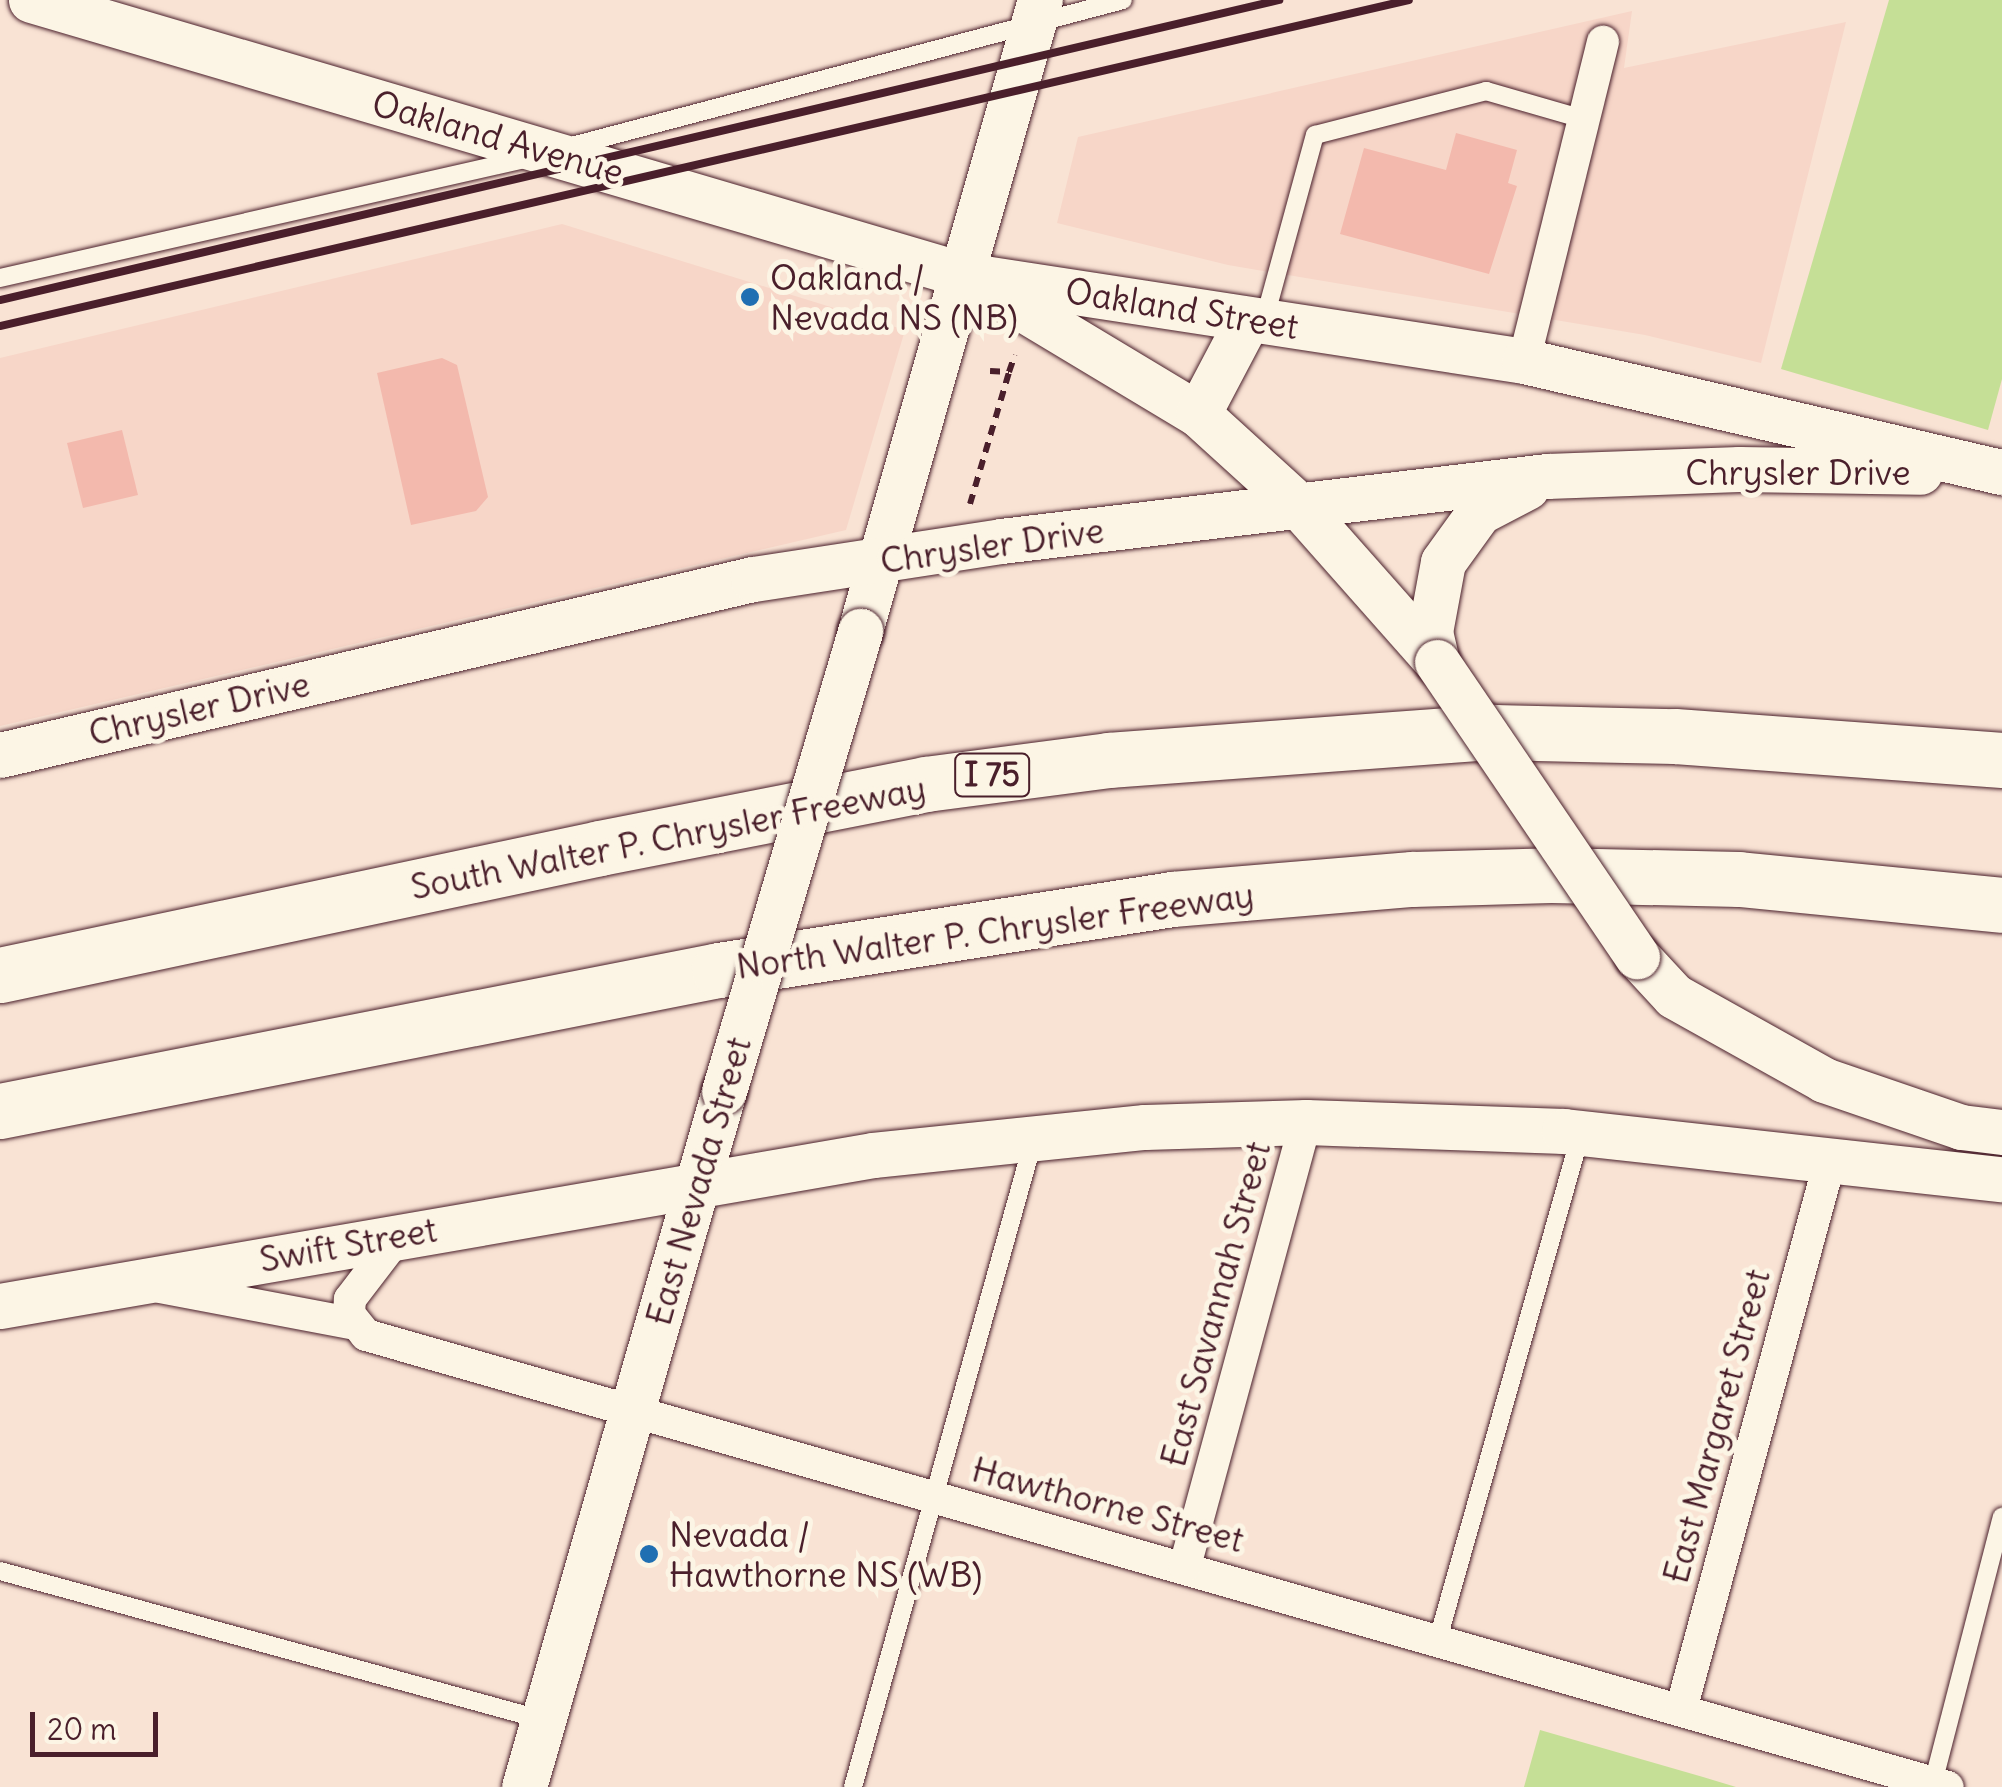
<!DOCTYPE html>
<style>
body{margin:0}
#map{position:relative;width:2002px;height:1787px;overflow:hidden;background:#f9e3d4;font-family:Delius,sans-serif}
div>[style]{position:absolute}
.built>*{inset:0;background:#f7d6c8}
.green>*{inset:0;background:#c5df96}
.building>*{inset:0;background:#f3b9ad}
.path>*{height:6px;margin-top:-3px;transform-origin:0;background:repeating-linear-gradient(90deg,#4a1f2b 0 10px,transparent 0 18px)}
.roads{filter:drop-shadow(0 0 2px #4a1f2b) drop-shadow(0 0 2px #4a1f2b)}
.lane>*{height:18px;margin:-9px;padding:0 9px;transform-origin:9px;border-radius:9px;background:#fcf5e5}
.street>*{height:32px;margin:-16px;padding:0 16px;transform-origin:16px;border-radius:16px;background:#fcf5e5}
.secondary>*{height:45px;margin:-22.5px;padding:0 22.5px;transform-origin:22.5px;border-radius:22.5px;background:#fcf5e5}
.highway>*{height:55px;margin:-27.5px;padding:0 27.5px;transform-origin:27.5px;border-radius:27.5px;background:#fcf5e5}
.rail>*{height:8px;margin:-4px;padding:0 4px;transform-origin:4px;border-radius:4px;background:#4a1f2b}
.bridges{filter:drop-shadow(0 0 2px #4a1f2b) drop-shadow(0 0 2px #4a1f2b)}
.secondary-bridge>*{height:45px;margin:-22.5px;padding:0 22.5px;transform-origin:22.5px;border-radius:22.5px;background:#fcf5e5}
.dots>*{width:28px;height:28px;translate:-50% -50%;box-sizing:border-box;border:5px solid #fcf5e5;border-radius:50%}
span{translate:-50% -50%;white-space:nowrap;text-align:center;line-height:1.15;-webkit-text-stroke:10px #fcf5e5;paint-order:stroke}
.shield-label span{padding:2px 8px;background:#fcf5e5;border:2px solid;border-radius:8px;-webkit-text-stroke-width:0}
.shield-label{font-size:32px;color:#4a1f2b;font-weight:700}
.street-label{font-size:35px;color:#4a1f2b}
.poi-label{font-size:35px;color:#4a1f2b}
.left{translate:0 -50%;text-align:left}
.scale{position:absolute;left:30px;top:1712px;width:128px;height:45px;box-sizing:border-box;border:5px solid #4a1f2b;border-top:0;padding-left:12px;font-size:30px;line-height:35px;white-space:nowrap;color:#4a1f2b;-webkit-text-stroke:8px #fcf5e5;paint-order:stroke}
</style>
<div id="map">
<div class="built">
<div style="clip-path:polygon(1632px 11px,1624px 68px,1846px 22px,1761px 363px,1645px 335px,1228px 265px,1057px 223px,1078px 137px)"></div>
<div style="clip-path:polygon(562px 224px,905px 330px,846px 530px,0 726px,0 358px)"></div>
</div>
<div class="green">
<div style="clip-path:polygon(1889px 0,2002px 0,2002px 379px,1988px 430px,1781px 369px)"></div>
<div style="clip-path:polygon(1540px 1730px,1703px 1777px,1736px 1787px,1524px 1787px)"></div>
</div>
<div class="building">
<div style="clip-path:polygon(1456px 133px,1517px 150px,1508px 183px,1517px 186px,1489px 274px,1340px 234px,1364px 148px,1446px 170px)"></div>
<div style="clip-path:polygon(442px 358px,457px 365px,488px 497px,476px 511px,411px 525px,377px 373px)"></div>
<div style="clip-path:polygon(122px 430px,138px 495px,83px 508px,67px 443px)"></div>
</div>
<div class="path">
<div style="left:990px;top:371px;width:19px;rotate:3deg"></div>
<div style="left:1009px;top:372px;width:18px;rotate:-71deg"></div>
<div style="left:970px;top:504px;width:138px;rotate:-73.5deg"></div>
</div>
<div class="roads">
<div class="lane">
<div style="left:568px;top:147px;width:574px;rotate:-14.83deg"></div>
<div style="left:0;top:278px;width:537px;rotate:-12.79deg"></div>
<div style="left:1264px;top:321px;width:193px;rotate:-74.7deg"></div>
<div style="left:1315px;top:135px;width:177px;rotate:-14.4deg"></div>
<div style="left:1486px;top:91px;width:101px;rotate:16.1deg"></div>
<div style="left:0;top:1571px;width:563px;rotate:15.34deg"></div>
<div style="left:1438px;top:1639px;width:526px;rotate:-74.22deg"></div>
<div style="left:1933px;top:1783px;width:275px;rotate:-75.5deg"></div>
<div style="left:853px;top:1787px;width:670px;rotate:-74.41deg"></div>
</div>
<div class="street">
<div style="left:1524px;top:361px;width:329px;rotate:-76.1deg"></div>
<div style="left:399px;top:1235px;width:81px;rotate:127.4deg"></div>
<div style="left:350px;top:1299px;width:15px;rotate:94deg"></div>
<div style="left:349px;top:1314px;width:27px;rotate:51deg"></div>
<div style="left:366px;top:1335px;width:1645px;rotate:15.95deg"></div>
<div style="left:160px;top:1287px;width:199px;rotate:10.7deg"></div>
<div style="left:1185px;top:1566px;width:460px;rotate:-74.8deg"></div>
<div style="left:1681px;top:1710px;width:566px;rotate:-74.83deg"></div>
</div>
<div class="secondary">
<div style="left:31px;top:0;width:973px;rotate:16.42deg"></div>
<div style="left:964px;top:275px;width:567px;rotate:8.73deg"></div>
<div style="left:1524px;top:361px;width:491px;rotate:13.1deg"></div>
<div style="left:988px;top:288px;width:245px;rotate:31deg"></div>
<div style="left:1198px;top:414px;width:137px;rotate:42.3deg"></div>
<div style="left:1299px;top:506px;width:208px;rotate:48.5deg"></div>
<div style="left:1198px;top:414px;width:107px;rotate:-62.2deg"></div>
<div style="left:860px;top:631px;width:656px;rotate:-74.08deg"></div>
<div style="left:1437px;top:662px;width:31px;rotate:-103deg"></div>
<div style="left:1430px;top:632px;width:71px;rotate:-79.5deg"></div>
<div style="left:1443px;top:562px;width:62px;rotate:-54.2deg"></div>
<div style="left:1479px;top:512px;width:54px;rotate:-27.5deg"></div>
<div style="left:0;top:755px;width:773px;rotate:-13.16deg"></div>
<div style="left:753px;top:579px;width:251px;rotate:-8.7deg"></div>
<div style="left:1001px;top:541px;width:550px;rotate:-6.79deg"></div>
<div style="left:1547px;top:476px;width:192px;rotate:-2.1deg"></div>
<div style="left:1739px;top:469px;width:181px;rotate:0.9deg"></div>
<div style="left:1637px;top:956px;width:54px;rotate:47.2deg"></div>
<div style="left:1674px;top:996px;width:172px;rotate:29.2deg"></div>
<div style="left:1824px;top:1080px;width:145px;rotate:18.9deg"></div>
<div style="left:1961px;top:1127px;width:41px;rotate:7deg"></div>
<div style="left:0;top:1306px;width:886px;rotate:-9.81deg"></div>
<div style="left:873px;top:1155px;width:273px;rotate:-5.9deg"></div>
<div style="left:1145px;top:1127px;width:161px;rotate:-1.8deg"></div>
<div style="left:1306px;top:1122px;width:258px;rotate:2deg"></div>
<div style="left:1564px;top:1131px;width:441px;rotate:6.3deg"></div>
<div style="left:524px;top:1787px;width:724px;rotate:-73.97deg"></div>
</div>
<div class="highway">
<div style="left:0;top:975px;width:613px;rotate:-11.95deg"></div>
<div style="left:600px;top:848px;width:332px;rotate:-11.1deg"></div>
<div style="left:926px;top:784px;width:184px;rotate:-7.5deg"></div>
<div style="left:1108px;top:760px;width:386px;rotate:-4.2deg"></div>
<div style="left:1493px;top:732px;width:182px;rotate:1.3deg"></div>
<div style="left:1675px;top:736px;width:328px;rotate:4.2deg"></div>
<div style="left:0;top:1111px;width:733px;rotate:-11.1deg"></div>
<div style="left:719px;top:970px;width:459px;rotate:-8.9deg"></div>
<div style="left:1172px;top:899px;width:241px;rotate:-4.8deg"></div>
<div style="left:1412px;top:879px;width:139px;rotate:-1.6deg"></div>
<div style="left:1551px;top:875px;width:188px;rotate:1.2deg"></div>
<div style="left:1739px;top:879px;width:264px;rotate:5.6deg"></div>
</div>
</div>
<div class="rail">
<div style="left:0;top:300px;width:1314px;rotate:-13.2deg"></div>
<div style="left:0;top:326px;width:1446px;rotate:-13.03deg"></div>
</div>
<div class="bridges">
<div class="secondary-bridge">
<div style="left:1437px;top:662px;width:356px;rotate:55.8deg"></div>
<div style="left:724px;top:1091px;width:480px;rotate:-73.5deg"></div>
</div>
</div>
<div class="dots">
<div style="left:750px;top:297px;background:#1f6fb2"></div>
<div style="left:649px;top:1554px;background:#1f6fb2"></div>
</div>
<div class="shield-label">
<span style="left:992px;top:775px">I 75</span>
</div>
<div class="street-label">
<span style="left:498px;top:137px;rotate:16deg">Oakland Avenue</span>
<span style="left:1182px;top:308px;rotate:9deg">Oakland Street</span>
<span style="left:1798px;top:472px">Chrysler Drive</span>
<span style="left:992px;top:545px;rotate:-8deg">Chrysler Drive</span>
<span style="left:199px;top:708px;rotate:-13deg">Chrysler Drive</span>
<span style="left:668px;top:837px;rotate:-11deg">South Walter P. Chrysler Freeway</span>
<span style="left:995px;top:930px;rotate:-8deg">North Walter P. Chrysler Freeway</span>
<span style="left:698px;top:1181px;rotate:-74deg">East Nevada Street</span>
<span style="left:348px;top:1244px;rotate:-10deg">Swift Street</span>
<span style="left:1215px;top:1304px;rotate:-75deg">East Savannah Street</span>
<span style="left:1716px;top:1426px;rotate:-75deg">East Margaret Street</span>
<span style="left:1108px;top:1504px;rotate:15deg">Hawthorne Street</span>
</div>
<div class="poi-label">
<span class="left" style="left:770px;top:297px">Oakland /<br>Nevada NS (NB)</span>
<span class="left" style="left:669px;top:1554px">Nevada /<br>Hawthorne NS (WB)</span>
</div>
<div class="scale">20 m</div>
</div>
